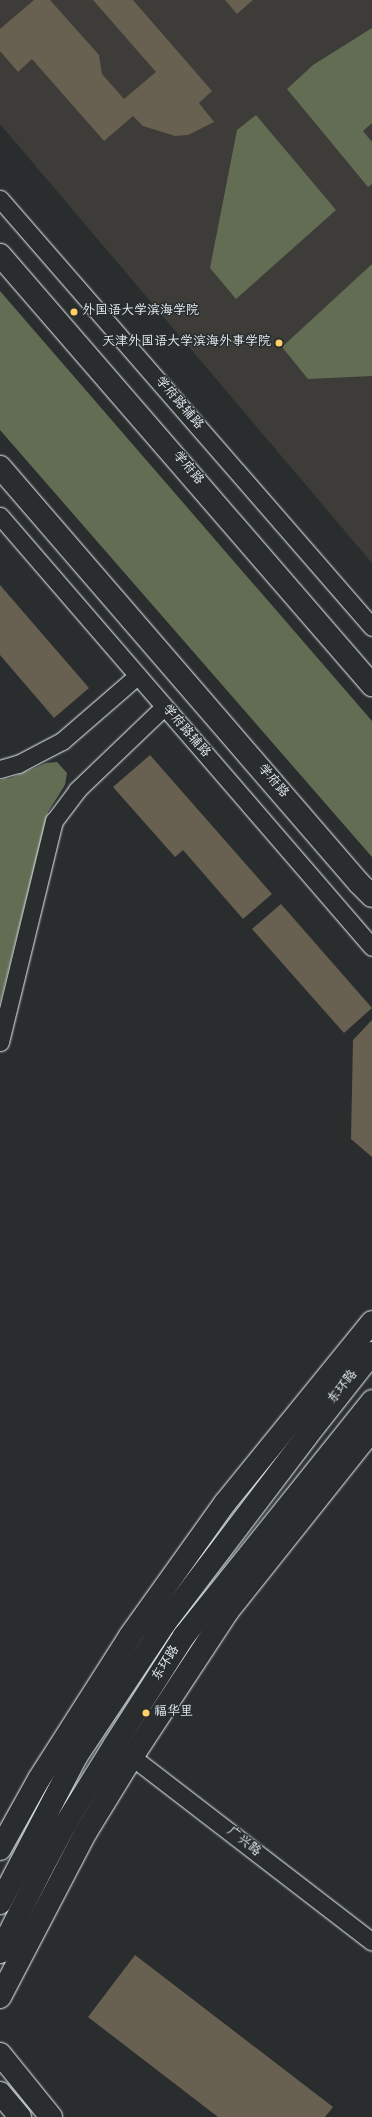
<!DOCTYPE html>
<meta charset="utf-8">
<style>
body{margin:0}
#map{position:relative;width:372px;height:2117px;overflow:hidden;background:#2a2d2e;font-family:"Gochi Hand","LXGW WenKai TC",sans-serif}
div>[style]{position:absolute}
.built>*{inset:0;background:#3d3c38}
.green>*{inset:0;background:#626d54}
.building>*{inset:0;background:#686050}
.roads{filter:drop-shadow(0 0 1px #e8f1f8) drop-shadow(0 0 1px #e8f1f8)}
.minor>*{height:17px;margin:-8.5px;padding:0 8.5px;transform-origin:8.5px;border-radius:8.5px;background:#2a2d2e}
.secondary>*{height:22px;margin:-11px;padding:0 11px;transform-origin:11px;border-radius:11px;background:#2a2d2e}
.primary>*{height:22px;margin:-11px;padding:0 11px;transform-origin:11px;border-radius:11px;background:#2a2d2e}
.trunk>*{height:22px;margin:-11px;padding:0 11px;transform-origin:11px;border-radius:11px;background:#2a2d2e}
.dots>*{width:11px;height:11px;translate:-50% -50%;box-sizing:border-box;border:2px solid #2a2d2e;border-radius:50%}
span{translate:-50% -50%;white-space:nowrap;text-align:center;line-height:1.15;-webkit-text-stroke:3px #2a2d2e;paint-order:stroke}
.poi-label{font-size:13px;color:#e8f1f8}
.left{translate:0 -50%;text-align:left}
.right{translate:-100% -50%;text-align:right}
.street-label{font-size:13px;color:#e8f1f8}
</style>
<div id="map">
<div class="built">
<div style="clip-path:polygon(0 0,372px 0,372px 563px,0 124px)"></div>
</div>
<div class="green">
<div style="clip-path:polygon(372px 28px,372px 123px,363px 131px,372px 142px,372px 184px,368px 187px,287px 89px,313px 65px)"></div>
<div style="clip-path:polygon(256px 115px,336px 210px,236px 299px,210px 268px,237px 130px)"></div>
<div style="clip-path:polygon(372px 264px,372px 376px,308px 379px,282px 347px)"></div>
<div style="clip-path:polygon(0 291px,372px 721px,372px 857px,0 430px)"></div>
<div style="clip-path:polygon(57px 762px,67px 773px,65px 785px,48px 812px,0 1003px,0 780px,11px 778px,46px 763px)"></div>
</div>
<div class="building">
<div style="clip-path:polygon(34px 0,50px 0,99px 55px,102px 74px,124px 99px,156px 72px,93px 0,133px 0,212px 91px,199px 103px,214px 122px,188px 135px,175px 136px,143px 126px,133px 116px,104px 141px,32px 59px,18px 72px,0 51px,0 29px)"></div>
<div style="clip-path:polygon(225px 0,253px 0,237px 14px)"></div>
<div style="clip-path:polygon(0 585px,89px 688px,54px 718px,0 655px)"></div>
<div style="clip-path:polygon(150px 755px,272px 894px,243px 919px,183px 850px,175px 857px,113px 787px)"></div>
<div style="clip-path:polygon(281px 904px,372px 1008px,344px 1033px,252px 929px)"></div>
<div style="clip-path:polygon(372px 1020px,372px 1157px,351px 1139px,353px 1040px)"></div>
<div style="clip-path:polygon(135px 1955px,333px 2107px,325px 2117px,218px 2117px,88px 2017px)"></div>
</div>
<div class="roads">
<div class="minor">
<div style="left:0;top:199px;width:567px;rotate:49deg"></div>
<div style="left:0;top:516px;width:569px;rotate:49.2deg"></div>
<div style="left:0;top:769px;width:19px;rotate:-16deg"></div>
<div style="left:18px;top:764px;width:50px;rotate:-27.6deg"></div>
<div style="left:62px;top:741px;width:99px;rotate:-40.9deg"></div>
<div style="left:0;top:1042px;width:228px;rotate:-76.3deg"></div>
<div style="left:54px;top:821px;width:39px;rotate:-53deg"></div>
<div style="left:77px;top:790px;width:120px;rotate:-43.7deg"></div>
<div style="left:123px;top:1750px;width:314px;rotate:37.6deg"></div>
</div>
<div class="secondary">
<div style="left:0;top:2054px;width:81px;rotate:51deg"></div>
<div style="left:0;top:2093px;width:31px;rotate:50deg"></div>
</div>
<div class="primary">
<div style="left:0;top:1849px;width:80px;rotate:-60.9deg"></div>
<div style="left:39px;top:1779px;width:169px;rotate:-57.5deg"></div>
<div style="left:130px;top:1636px;width:163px;rotate:-54.5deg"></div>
<div style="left:225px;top:1503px;width:233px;rotate:-50.9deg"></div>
<div style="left:0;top:1997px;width:186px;rotate:-62.5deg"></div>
<div style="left:86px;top:1832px;width:88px;rotate:-58.5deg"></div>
<div style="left:132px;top:1757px;width:175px;rotate:-56.7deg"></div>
<div style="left:228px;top:1611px;width:231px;rotate:-51.5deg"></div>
</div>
<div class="trunk">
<div style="left:0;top:255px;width:569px;rotate:49.14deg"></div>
<div style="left:0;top:467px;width:549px;rotate:49.21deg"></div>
<div style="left:359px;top:883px;width:18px;rotate:45deg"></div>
<div style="left:0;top:1903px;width:165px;rotate:-62.5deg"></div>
<div style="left:76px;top:1757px;width:161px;rotate:-56.4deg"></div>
<div style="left:165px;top:1623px;width:233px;rotate:-52.8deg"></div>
<div style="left:306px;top:1437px;width:107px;rotate:-51.8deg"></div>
<div style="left:0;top:1952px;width:94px;rotate:-63.4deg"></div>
<div style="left:42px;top:1868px;width:51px;rotate:-61.9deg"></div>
<div style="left:66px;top:1823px;width:93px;rotate:-58.2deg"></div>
<div style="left:115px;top:1744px;width:128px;rotate:-57.4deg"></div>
<div style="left:184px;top:1636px;width:301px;rotate:-51.3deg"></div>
</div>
</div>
<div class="dots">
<div style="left:74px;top:312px;background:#ffd166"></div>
<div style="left:279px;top:343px;background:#ffd166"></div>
<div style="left:146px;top:1713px;background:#ffd166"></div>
</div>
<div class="poi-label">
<span class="left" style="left:82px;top:312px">外国语大学滨海学院</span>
<span class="right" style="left:271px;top:343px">天津外国语大学滨海外事学院</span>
<span class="left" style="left:154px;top:1713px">福华里</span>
</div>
<div class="street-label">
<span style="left:178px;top:404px;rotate:49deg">学府路辅路</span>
<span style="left:187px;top:469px;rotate:49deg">学府路</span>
<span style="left:185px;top:732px;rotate:49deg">学府路辅路</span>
<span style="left:272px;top:782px;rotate:49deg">学府路</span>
<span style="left:344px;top:1388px;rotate:-52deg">东环路</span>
<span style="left:167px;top:1664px;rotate:-57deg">东环路</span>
<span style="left:243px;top:1843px;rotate:38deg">广兴路</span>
</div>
</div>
